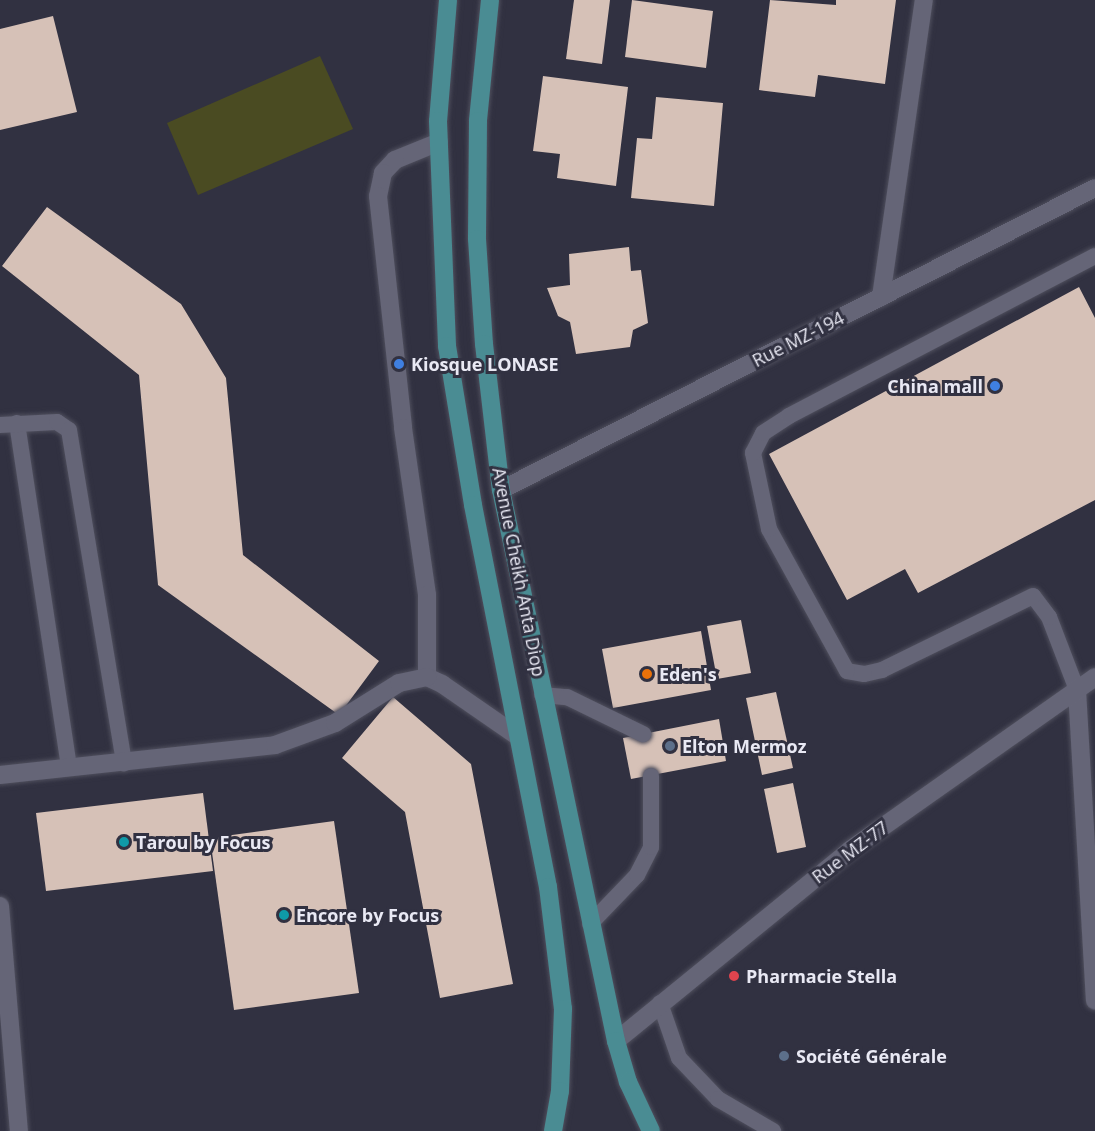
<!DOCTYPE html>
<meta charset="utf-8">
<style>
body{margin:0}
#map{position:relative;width:1095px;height:1131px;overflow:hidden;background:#313141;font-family:"Open Sans",sans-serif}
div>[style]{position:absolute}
.green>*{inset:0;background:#4a4b22}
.building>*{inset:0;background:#d6c1b7}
.roads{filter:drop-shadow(0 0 2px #4f4f5d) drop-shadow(0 0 2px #4f4f5d)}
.lane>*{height:16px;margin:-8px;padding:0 8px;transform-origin:8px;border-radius:8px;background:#656577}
.street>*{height:18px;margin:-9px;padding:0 9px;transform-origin:9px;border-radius:9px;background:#656577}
.primary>*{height:18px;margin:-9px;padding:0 9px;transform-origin:9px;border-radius:9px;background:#4a8c93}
.dots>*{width:16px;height:16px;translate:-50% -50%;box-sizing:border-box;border:3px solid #313141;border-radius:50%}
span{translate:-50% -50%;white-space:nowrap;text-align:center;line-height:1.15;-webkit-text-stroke:6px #313141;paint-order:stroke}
.street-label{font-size:18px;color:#e9e9f4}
.poi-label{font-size:18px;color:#e9e9f4;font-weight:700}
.left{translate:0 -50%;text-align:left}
.right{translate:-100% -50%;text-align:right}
</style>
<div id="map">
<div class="green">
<div style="clip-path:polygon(320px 56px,353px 129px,198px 195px,167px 123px)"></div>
</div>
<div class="building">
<div style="clip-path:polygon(574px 0,610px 0,602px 64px,566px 59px)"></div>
<div style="clip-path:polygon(632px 0,713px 11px,706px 68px,625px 57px)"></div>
<div style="clip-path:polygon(770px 0,836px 5px,836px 0,896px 0,885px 84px,818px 75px,815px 97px,759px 90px)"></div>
<div style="clip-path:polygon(53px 16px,77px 112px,0 130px,0 29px)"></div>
<div style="clip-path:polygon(543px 76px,628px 87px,616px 186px,557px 178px,560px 154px,533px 151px)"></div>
<div style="clip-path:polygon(656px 97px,723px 103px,714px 206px,631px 198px,637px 138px,652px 139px)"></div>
<div style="clip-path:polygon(47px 207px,181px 304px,226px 378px,243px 555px,379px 661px,339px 715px,158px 585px,139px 375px,2px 266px)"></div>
<div style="clip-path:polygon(629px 247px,631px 271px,641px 270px,648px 323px,633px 330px,630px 347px,576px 354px,570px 322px,558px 316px,547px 288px,570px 285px,569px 254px)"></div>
<div style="clip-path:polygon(1079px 287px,1095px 318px,1095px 500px,918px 593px,905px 569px,847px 600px,769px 454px)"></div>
<div style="clip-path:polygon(741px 620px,751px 673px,717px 679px,707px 626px)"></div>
<div style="clip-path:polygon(701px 631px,711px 690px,613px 708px,602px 649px)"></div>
<div style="clip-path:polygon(776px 692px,793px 768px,762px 775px,746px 698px)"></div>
<div style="clip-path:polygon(393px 697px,471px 764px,513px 984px,440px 998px,405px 812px,342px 758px)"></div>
<div style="clip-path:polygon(719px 719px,726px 761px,631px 779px,623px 738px)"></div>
<div style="clip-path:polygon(793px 783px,806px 847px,777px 853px,764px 789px)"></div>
<div style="clip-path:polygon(203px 793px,213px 871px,46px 891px,36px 813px)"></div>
<div style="clip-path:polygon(334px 821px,359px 993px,234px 1010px,210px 838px)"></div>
</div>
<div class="roads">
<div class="lane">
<div style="left:17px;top:423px;width:349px;rotate:81.4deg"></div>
<div style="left:0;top:425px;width:57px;rotate:-3deg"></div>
<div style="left:57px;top:422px;width:14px;rotate:34deg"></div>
<div style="left:69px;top:430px;width:338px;rotate:80.6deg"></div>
<div style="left:1077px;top:690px;width:78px;rotate:-111deg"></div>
<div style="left:1049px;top:617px;width:26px;rotate:-127deg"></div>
<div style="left:1033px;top:596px;width:168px;rotate:153.9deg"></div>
<div style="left:882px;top:670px;width:18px;rotate:167deg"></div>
<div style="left:864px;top:674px;width:17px;rotate:-170deg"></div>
<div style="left:847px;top:671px;width:162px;rotate:-118.8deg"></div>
<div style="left:769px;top:529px;width:78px;rotate:-101.9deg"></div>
<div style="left:753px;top:453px;width:22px;rotate:-63deg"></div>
<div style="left:763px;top:433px;width:31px;rotate:-33deg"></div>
<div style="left:789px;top:416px;width:345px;rotate:-27.6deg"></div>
<div style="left:542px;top:695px;width:25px;rotate:5deg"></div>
<div style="left:567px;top:697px;width:85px;rotate:26deg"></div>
<div style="left:590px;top:924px;width:68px;rotate:-46.2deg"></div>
<div style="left:637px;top:875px;width:31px;rotate:-63deg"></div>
<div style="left:651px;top:847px;width:71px;rotate:-90deg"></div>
<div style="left:660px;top:1003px;width:58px;rotate:70.9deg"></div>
<div style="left:679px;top:1058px;width:57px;rotate:46.4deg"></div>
<div style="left:718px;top:1099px;width:64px;rotate:30.2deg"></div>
</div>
<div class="street">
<div style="left:439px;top:142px;width:48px;rotate:157.8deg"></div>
<div style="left:395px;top:160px;width:18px;rotate:133deg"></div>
<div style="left:383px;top:173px;width:24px;rotate:102deg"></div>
<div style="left:378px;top:196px;width:233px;rotate:83.8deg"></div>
<div style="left:403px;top:428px;width:169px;rotate:81.8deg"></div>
<div style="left:427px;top:595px;width:82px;rotate:90deg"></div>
<div style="left:427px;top:677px;width:17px;rotate:25deg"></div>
<div style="left:442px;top:684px;width:91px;rotate:34.7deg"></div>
<div style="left:881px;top:297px;width:300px;rotate:-81.8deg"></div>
<div style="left:501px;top:490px;width:666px;rotate:-26.95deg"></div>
<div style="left:1077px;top:690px;width:311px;rotate:86.7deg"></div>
<div style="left:0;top:775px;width:277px;rotate:-6.2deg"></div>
<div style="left:275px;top:745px;width:64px;rotate:-20.1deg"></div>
<div style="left:335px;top:723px;width:75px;rotate:-32deg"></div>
<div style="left:399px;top:683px;width:29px;rotate:-12deg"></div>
<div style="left:0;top:906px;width:226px;rotate:85.2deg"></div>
<div style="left:616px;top:1041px;width:302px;rotate:-39.2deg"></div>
<div style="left:850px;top:850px;width:300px;rotate:-35.2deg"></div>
</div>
<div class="primary">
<div style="left:448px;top:0;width:121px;rotate:94.7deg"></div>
<div style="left:438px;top:121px;width:225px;rotate:87.7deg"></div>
<div style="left:447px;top:346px;width:161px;rotate:80.7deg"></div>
<div style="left:473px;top:505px;width:389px;rotate:78.9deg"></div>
<div style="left:548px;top:887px;width:123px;rotate:83deg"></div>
<div style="left:563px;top:1009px;width:82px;rotate:92.1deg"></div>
<div style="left:560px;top:1091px;width:41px;rotate:99.9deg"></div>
<div style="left:490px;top:0;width:122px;rotate:95.7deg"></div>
<div style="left:478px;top:121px;width:118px;rotate:90.5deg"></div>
<div style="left:477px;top:239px;width:105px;rotate:86.2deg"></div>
<div style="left:484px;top:344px;width:147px;rotate:83.4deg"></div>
<div style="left:501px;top:490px;width:563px;rotate:78.21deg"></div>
<div style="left:616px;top:1041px;width:43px;rotate:73.7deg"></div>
<div style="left:628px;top:1082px;width:54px;rotate:64.9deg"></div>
</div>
</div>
<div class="dots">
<div style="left:399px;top:364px;background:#3f7fe0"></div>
<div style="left:995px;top:386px;background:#3f7fe0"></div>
<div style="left:647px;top:674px;background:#e8710a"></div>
<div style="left:670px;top:746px;background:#5c6f8a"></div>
<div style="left:124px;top:842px;background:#0f9aa8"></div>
<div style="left:284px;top:915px;background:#0f9aa8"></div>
<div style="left:734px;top:976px;background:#e0444e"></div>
<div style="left:784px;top:1056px;background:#5c6f8a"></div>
</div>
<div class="street-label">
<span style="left:798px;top:339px;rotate:-27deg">Rue MZ-194</span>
<span style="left:519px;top:572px;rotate:79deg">Avenue Cheikh Anta Diop</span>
<span style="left:850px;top:852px;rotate:-37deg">Rue MZ-77</span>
</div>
<div class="poi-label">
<span class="left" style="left:411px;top:364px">Kiosque LONASE</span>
<span class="right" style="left:983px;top:386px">China mall</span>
<span class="left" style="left:659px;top:674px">Eden's</span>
<span class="left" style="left:682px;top:746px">Elton Mermoz</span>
<span class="left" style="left:136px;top:842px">Tarou by Focus</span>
<span class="left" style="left:296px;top:915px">Encore by Focus</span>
<span class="left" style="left:746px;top:976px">Pharmacie Stella</span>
<span class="left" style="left:796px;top:1056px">Société Générale</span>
</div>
</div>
